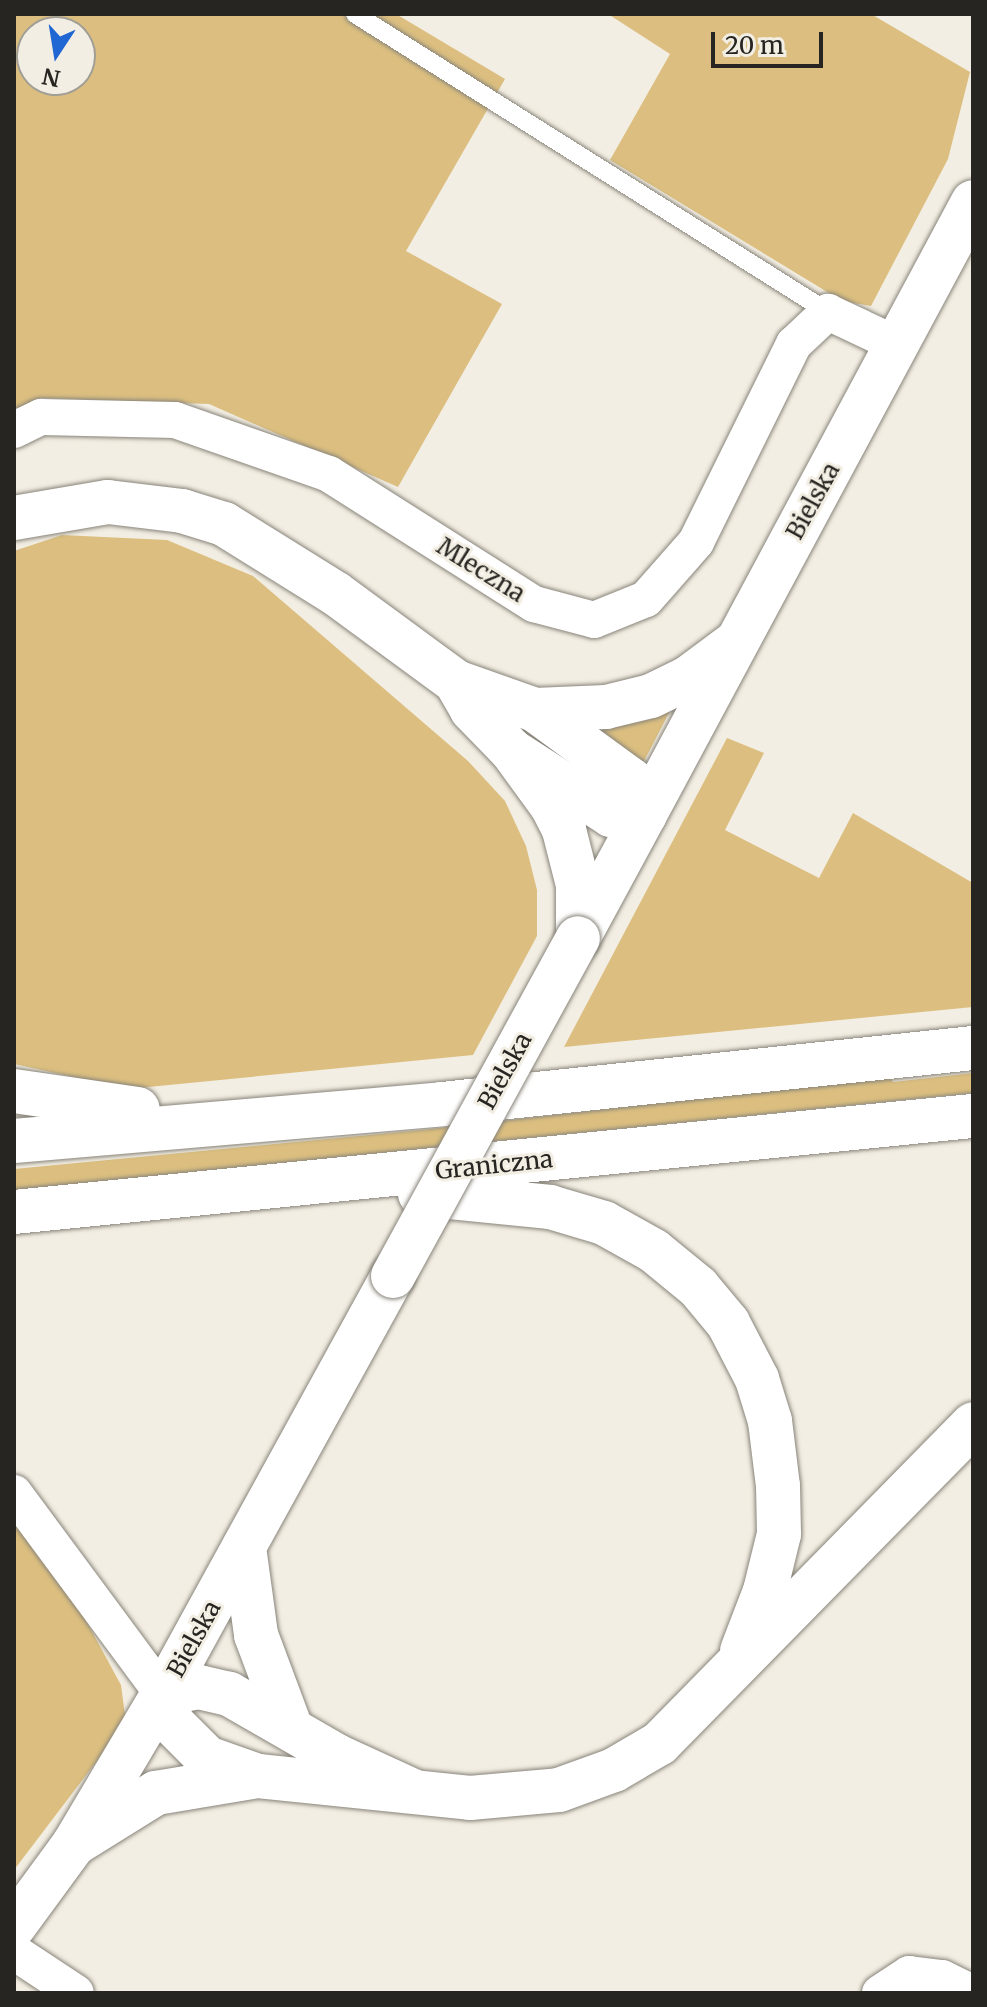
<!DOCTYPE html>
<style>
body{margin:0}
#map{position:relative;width:987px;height:2007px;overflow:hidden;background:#f3eee3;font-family:Merriweather,serif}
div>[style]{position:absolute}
.green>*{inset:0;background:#dcbf80}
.roads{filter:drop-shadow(0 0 2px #88847a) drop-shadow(0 0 2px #88847a)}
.service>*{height:18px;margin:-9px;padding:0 9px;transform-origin:9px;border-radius:9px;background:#fff}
.minor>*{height:36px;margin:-18px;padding:0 18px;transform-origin:18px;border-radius:18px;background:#fff}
.tertiary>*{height:44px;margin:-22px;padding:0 22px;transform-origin:22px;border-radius:22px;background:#fff}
.secondary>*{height:44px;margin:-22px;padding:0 22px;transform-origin:22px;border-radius:22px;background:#fff}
.motorway>*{height:44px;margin:-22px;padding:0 22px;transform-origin:22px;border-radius:22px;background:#fff}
.bridges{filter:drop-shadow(0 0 2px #88847a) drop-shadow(0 0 2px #88847a)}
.secondary-bridge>*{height:44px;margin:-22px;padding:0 22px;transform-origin:22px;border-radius:22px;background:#fff}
span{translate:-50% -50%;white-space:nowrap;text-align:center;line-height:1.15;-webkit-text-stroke:6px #f3eee3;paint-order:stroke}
.street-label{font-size:24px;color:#272521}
.frame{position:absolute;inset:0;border:16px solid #272521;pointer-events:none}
.north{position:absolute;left:16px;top:16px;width:80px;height:80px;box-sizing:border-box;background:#f3eee3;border:2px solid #a19e95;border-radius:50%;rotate:192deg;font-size:22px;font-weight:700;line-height:32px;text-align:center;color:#272521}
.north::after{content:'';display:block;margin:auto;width:28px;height:36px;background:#2167d3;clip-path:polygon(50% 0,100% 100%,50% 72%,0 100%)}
.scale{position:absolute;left:711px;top:32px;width:112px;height:36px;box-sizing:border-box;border:4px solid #272521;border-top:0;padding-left:10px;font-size:24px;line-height:28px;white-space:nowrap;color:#272521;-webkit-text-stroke:6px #f3eee3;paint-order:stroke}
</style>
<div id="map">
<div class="green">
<div style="clip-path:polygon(evenodd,14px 14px,396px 14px,505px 79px,406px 251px,502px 304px,398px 487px,209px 404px,40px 398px,14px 410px,14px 14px,32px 32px,80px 32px,80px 80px,32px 80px,32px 32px)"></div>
<div style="clip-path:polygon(608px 14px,871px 14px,970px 72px,948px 159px,871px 306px,842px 301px,610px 160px,670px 54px)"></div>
<div style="clip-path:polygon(62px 535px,167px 540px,253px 576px,468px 761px,505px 801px,526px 846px,537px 890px,537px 936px,473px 1055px,128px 1089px,14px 1064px,14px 551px)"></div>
<div style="clip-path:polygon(670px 711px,643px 763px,594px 726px)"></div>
<div style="clip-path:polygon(727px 738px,764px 753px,725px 830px,819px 878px,853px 813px,973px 883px,973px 1007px,564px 1047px)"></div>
<div style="clip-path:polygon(973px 1073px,973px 1093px,14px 1190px,14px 1169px,422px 1130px,890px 1077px,893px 1082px)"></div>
<div style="clip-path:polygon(14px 1521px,77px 1604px,121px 1685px,125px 1715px,112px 1741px,14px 1870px)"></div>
</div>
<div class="roads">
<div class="service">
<div style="left:355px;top:14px;width:559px;rotate:32.21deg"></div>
</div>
<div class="minor">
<div style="left:14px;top:430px;width:30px;rotate:-26deg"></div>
<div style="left:41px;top:417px;width:134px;rotate:1.3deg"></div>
<div style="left:175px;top:420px;width:163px;rotate:19.3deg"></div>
<div style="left:329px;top:474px;width:243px;rotate:32.4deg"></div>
<div style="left:534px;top:604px;width:62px;rotate:14.9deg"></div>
<div style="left:594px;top:620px;width:56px;rotate:-22deg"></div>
<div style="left:646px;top:599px;width:76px;rotate:-48.7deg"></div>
<div style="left:696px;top:542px;width:221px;rotate:-63.7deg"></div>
<div style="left:794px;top:344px;width:47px;rotate:-43.3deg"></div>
<div style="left:828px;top:312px;width:77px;rotate:25.2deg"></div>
<div style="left:14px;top:1493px;width:250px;rotate:53.5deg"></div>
<div style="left:14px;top:1952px;width:74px;rotate:33.5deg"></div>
<div style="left:880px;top:1993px;width:35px;rotate:-33deg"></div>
<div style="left:909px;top:1974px;width:33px;rotate:7deg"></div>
<div style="left:942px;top:1978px;width:34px;rotate:26deg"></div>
</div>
<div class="tertiary">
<div style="left:645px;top:814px;width:694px;rotate:-61.81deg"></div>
</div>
<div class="secondary">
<div style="left:578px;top:938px;width:141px;rotate:-61.6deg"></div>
<div style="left:14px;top:1926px;width:102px;rotate:-53.8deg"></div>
<div style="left:74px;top:1844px;width:174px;rotate:-59.3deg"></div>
<div style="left:163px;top:1694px;width:477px;rotate:-61.2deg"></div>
</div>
<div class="motorway">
<div style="left:14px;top:518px;width:95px;rotate:-9.7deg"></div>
<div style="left:108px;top:502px;width:75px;rotate:6.9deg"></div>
<div style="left:182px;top:511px;width:44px;rotate:17.2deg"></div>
<div style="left:224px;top:524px;width:131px;rotate:31.9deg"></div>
<div style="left:335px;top:593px;width:150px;rotate:36.3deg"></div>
<div style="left:456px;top:682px;width:84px;rotate:19.5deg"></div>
<div style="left:535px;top:710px;width:119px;rotate:36.1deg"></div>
<div style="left:631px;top:780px;width:37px;rotate:68deg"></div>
<div style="left:645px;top:814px;width:34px;rotate:178deg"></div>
<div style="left:611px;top:815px;width:118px;rotate:-147.1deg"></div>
<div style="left:456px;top:682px;width:32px;rotate:60deg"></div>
<div style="left:472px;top:710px;width:57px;rotate:45.7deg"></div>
<div style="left:512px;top:751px;width:68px;rotate:54deg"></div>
<div style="left:552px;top:806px;width:27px;rotate:63deg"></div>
<div style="left:564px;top:830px;width:57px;rotate:75.7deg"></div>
<div style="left:578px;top:885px;width:53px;rotate:90deg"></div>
<div style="left:535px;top:710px;width:71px;rotate:-2.4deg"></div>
<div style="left:606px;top:707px;width:46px;rotate:-13.7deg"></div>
<div style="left:651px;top:696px;width:41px;rotate:-25.9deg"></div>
<div style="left:688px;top:678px;width:59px;rotate:-36.7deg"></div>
<div style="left:14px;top:1091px;width:125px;rotate:8.3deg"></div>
<div style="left:14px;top:1141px;width:430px;rotate:-4.9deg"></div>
<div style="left:442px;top:1104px;width:534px;rotate:-6.02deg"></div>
<div style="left:420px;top:1194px;width:131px;rotate:5.7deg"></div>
<div style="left:550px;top:1207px;width:56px;rotate:16.5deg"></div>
<div style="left:604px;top:1223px;width:57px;rotate:29.2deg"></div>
<div style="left:654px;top:1251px;width:57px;rotate:39.3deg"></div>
<div style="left:698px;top:1287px;width:47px;rotate:50.2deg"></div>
<div style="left:728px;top:1323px;width:63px;rotate:62.6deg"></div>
<div style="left:757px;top:1379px;width:44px;rotate:72.8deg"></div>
<div style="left:770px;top:1421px;width:65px;rotate:83deg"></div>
<div style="left:778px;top:1486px;width:48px;rotate:88.8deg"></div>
<div style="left:779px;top:1534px;width:59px;rotate:103.8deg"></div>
<div style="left:765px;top:1591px;width:64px;rotate:111deg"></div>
<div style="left:14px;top:1212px;width:964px;rotate:-5.72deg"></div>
<div style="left:244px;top:1547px;width:89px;rotate:82.2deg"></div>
<div style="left:256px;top:1635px;width:97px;rotate:69.5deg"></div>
<div style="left:413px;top:1791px;width:84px;rotate:-155.3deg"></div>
<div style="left:337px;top:1756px;width:125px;rotate:-150.1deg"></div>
<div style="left:229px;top:1694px;width:31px;rotate:-167deg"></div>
<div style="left:199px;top:1687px;width:37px;rotate:169deg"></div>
<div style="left:163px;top:1694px;width:30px;rotate:73deg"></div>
<div style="left:172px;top:1723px;width:49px;rotate:45deg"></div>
<div style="left:207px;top:1758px;width:54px;rotate:19.4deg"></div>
<div style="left:258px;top:1776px;width:213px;rotate:5.9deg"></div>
<div style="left:470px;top:1798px;width:89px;rotate:-5.1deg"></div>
<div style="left:559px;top:1790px;width:59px;rotate:-20deg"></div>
<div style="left:614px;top:1770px;width:53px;rotate:-30.4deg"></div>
<div style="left:660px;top:1743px;width:447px;rotate:-45.5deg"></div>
<div style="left:74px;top:1844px;width:97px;rotate:-31.9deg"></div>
<div style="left:156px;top:1793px;width:97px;rotate:-9.5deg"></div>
</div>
</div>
<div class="bridges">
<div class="secondary-bridge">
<div style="left:393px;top:1276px;width:385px;rotate:-61.3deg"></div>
</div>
</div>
<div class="street-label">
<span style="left:813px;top:501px;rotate:-61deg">Bielska</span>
<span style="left:481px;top:570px;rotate:32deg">Mleczna</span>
<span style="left:505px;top:1071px;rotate:-61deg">Bielska</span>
<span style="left:494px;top:1165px;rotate:-6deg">Graniczna</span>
<span style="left:194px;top:1639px;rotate:-61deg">Bielska</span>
</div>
<div class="frame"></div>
<div class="north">N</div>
<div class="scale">20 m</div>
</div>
